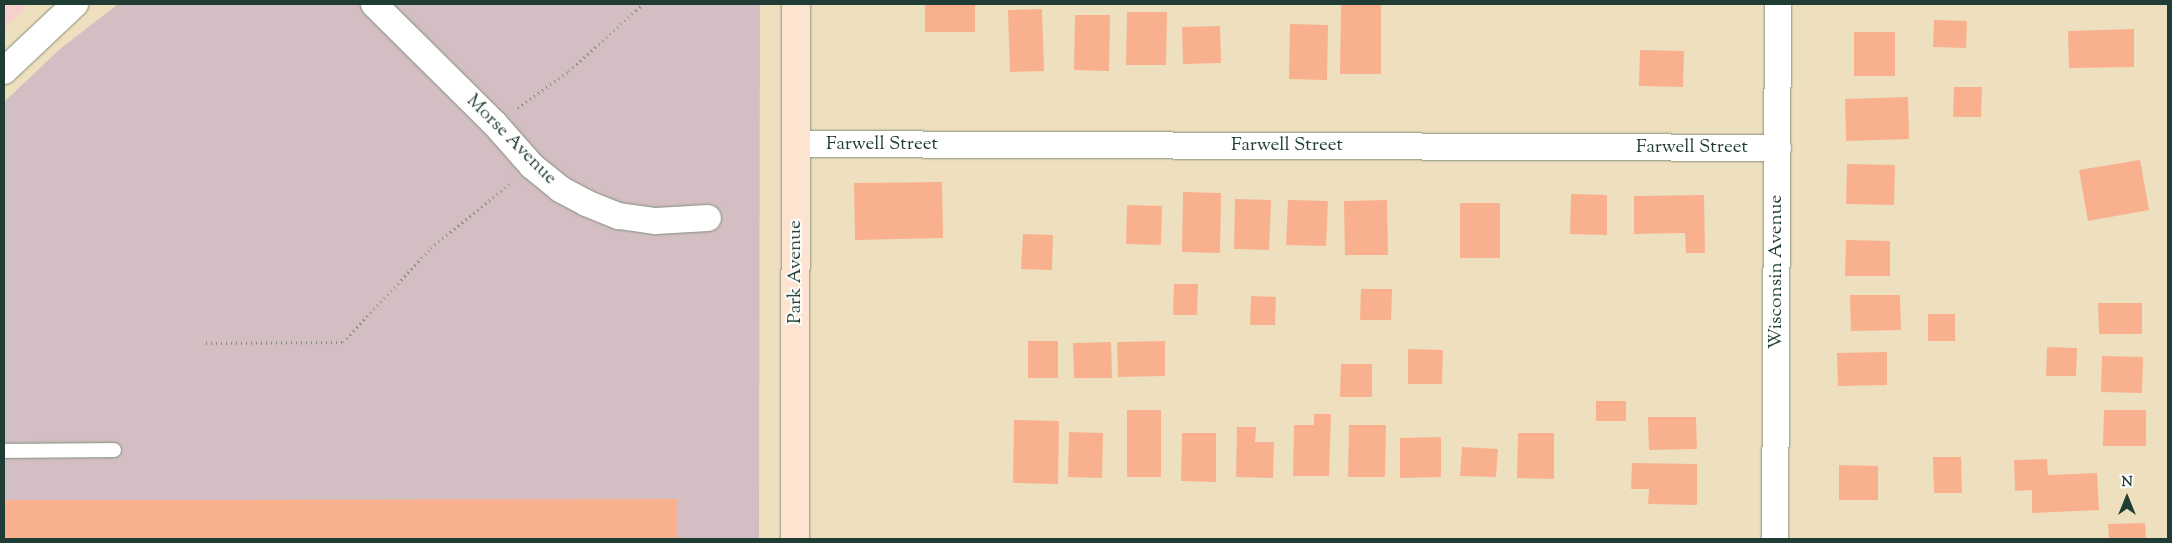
<!DOCTYPE html>
<style>
body{margin:0}
#map{position:relative;width:2172px;height:543px;overflow:hidden;background:#eee0bf;font-family:"Sorts Mill Goudy",serif}
div>[style]{position:absolute}
.built>*{inset:0;background:#f7d0cd}
.industrial>*{inset:0;background:#d2bec3}
.building>*{inset:0;background:#f9b08e}
.path>*{height:3px;margin-top:-1.5px;transform-origin:0;background:repeating-linear-gradient(90deg,#868e7a 0 1px,transparent 0 5px)}
.roads{filter:drop-shadow(0 0 1px #868e7a) drop-shadow(0 0 1px #868e7a)}
.lane>*{height:14px;margin:-7px;padding:0 7px;transform-origin:7px;border-radius:7px;background:#fff}
.street>*{height:26px;margin:-13px;padding:0 13px;transform-origin:13px;border-radius:13px;background:#fff}
.secondary>*{height:28px;margin:-14px;padding:0 14px;transform-origin:14px;border-radius:14px;background:#fde4d0}
span{translate:-50% -50%;white-space:nowrap;text-align:center;line-height:1.15;-webkit-text-stroke:4px #fff;paint-order:stroke}
.street-label{font-size:19px;color:#1f3d34}
.frame{position:absolute;inset:0;border:5px solid #1f3d34;pointer-events:none}
.north{position:absolute;left:2102px;top:473px;width:50px;height:50px;-webkit-text-stroke:4px #fff;paint-order:stroke;rotate:0deg;font-size:14px;font-weight:700;line-height:20px;text-align:center;color:#1f3d34}
.north::after{content:'';display:block;margin:auto;width:18px;height:22px;background:#1f3d34;clip-path:polygon(50% 0,100% 100%,50% 72%,0 100%)}
</style>
<div id="map">
<div class="built">
<div style="clip-path:polygon(4px 4px,29px 4px,4px 29px)"></div>
</div>
<div class="industrial">
<div style="clip-path:polygon(118px 4px,760px 4px,759px 539px,4px 539px,4px 102px,60px 49px)"></div>
</div>
<div class="building">
<div style="clip-path:polygon(925px 4px,975px 4px,975px 32px,925px 32px)"></div>
<div style="clip-path:polygon(1341px 4px,1381px 4px,1381px 74px,1340px 74px)"></div>
<div style="clip-path:polygon(1042px 9px,1044px 71px,1010px 72px,1008px 10px)"></div>
<div style="clip-path:polygon(1127px 12px,1167px 12px,1166px 65px,1126px 65px)"></div>
<div style="clip-path:polygon(1075px 15px,1110px 15px,1109px 71px,1074px 70px)"></div>
<div style="clip-path:polygon(1934px 20px,1967px 21px,1966px 48px,1933px 47px)"></div>
<div style="clip-path:polygon(1290px 24px,1328px 25px,1327px 80px,1289px 79px)"></div>
<div style="clip-path:polygon(1220px 26px,1221px 63px,1183px 64px,1182px 27px)"></div>
<div style="clip-path:polygon(2134px 29px,2134px 67px,2069px 68px,2068px 31px)"></div>
<div style="clip-path:polygon(1854px 32px,1895px 32px,1895px 76px,1854px 76px)"></div>
<div style="clip-path:polygon(1640px 50px,1684px 51px,1683px 87px,1639px 86px)"></div>
<div style="clip-path:polygon(1954px 87px,1982px 87px,1981px 117px,1953px 117px)"></div>
<div style="clip-path:polygon(1908px 97px,1909px 139px,1846px 141px,1845px 99px)"></div>
<div style="clip-path:polygon(2140px 160px,2149px 210px,2088px 221px,2079px 170px)"></div>
<div style="clip-path:polygon(1847px 164px,1895px 165px,1894px 205px,1846px 204px)"></div>
<div style="clip-path:polygon(942px 182px,943px 238px,855px 240px,854px 183px)"></div>
<div style="clip-path:polygon(1183px 192px,1221px 193px,1220px 253px,1182px 252px)"></div>
<div style="clip-path:polygon(1571px 194px,1607px 195px,1607px 235px,1570px 234px)"></div>
<div style="clip-path:polygon(1704px 195px,1705px 253px,1686px 253px,1685px 233px,1634px 234px,1634px 196px)"></div>
<div style="clip-path:polygon(1235px 199px,1271px 200px,1269px 250px,1234px 249px)"></div>
<div style="clip-path:polygon(1288px 200px,1328px 201px,1326px 246px,1286px 245px)"></div>
<div style="clip-path:polygon(1387px 200px,1388px 255px,1345px 255px,1344px 201px)"></div>
<div style="clip-path:polygon(1460px 203px,1500px 203px,1500px 258px,1460px 258px)"></div>
<div style="clip-path:polygon(1127px 205px,1162px 206px,1161px 245px,1126px 244px)"></div>
<div style="clip-path:polygon(1023px 234px,1053px 235px,1052px 270px,1021px 269px)"></div>
<div style="clip-path:polygon(1846px 240px,1890px 241px,1890px 276px,1845px 276px)"></div>
<div style="clip-path:polygon(1174px 284px,1198px 284px,1197px 315px,1173px 315px)"></div>
<div style="clip-path:polygon(1361px 289px,1392px 289px,1391px 320px,1360px 320px)"></div>
<div style="clip-path:polygon(1850px 295px,1900px 295px,1901px 330px,1851px 331px)"></div>
<div style="clip-path:polygon(1251px 296px,1276px 297px,1275px 325px,1250px 325px)"></div>
<div style="clip-path:polygon(2098px 303px,2142px 303px,2142px 334px,2099px 334px)"></div>
<div style="clip-path:polygon(1928px 314px,1955px 314px,1955px 341px,1928px 341px)"></div>
<div style="clip-path:polygon(1028px 341px,1058px 341px,1058px 378px,1028px 378px)"></div>
<div style="clip-path:polygon(1165px 341px,1165px 376px,1118px 377px,1117px 342px)"></div>
<div style="clip-path:polygon(1111px 342px,1112px 378px,1074px 378px,1073px 343px)"></div>
<div style="clip-path:polygon(2047px 347px,2077px 348px,2076px 376px,2046px 376px)"></div>
<div style="clip-path:polygon(1408px 349px,1443px 350px,1442px 384px,1408px 384px)"></div>
<div style="clip-path:polygon(1887px 352px,1887px 385px,1838px 386px,1837px 353px)"></div>
<div style="clip-path:polygon(2102px 356px,2143px 357px,2142px 393px,2101px 392px)"></div>
<div style="clip-path:polygon(1341px 364px,1372px 364px,1372px 397px,1340px 397px)"></div>
<div style="clip-path:polygon(1596px 401px,1626px 401px,1626px 421px,1596px 421px)"></div>
<div style="clip-path:polygon(1127px 410px,1161px 410px,1161px 477px,1127px 477px)"></div>
<div style="clip-path:polygon(2104px 410px,2146px 410px,2146px 446px,2103px 446px)"></div>
<div style="clip-path:polygon(1314px 414px,1331px 414px,1329px 476px,1293px 476px,1294px 425px,1314px 425px)"></div>
<div style="clip-path:polygon(1648px 417px,1696px 417px,1697px 449px,1649px 450px)"></div>
<div style="clip-path:polygon(1014px 420px,1059px 421px,1058px 484px,1013px 483px)"></div>
<div style="clip-path:polygon(1349px 425px,1386px 425px,1385px 477px,1348px 477px)"></div>
<div style="clip-path:polygon(1237px 427px,1256px 427px,1255px 442px,1274px 442px,1273px 478px,1236px 477px)"></div>
<div style="clip-path:polygon(1069px 432px,1103px 433px,1102px 478px,1068px 477px)"></div>
<div style="clip-path:polygon(1182px 433px,1216px 433px,1216px 482px,1181px 481px)"></div>
<div style="clip-path:polygon(1518px 433px,1554px 433px,1554px 479px,1517px 478px)"></div>
<div style="clip-path:polygon(1441px 437px,1441px 477px,1400px 478px,1400px 438px)"></div>
<div style="clip-path:polygon(1462px 447px,1498px 449px,1496px 477px,1460px 476px)"></div>
<div style="clip-path:polygon(1933px 457px,1961px 457px,1962px 493px,1934px 493px)"></div>
<div style="clip-path:polygon(2047px 459px,2048px 475px,2097px 473px,2099px 510px,2032px 513px,2032px 490px,2015px 491px,2014px 460px)"></div>
<div style="clip-path:polygon(1632px 463px,1697px 464px,1697px 505px,1648px 504px,1649px 489px,1631px 489px)"></div>
<div style="clip-path:polygon(1839px 465px,1878px 466px,1878px 500px,1839px 500px)"></div>
<div style="clip-path:polygon(677px 499px,677px 539px,4px 539px,4px 500px)"></div>
<div style="clip-path:polygon(2145px 523px,2146px 539px,2109px 539px,2108px 524px)"></div>
</div>
<div class="path">
<div style="left:518px;top:108px;width:63px;rotate:-36deg"></div>
<div style="left:569px;top:71px;width:100px;rotate:-42.2deg"></div>
<div style="left:206px;top:343px;width:137px;rotate:-0.4deg"></div>
<div style="left:343px;top:342px;width:129px;rotate:-46.9deg"></div>
<div style="left:431px;top:248px;width:102px;rotate:-39.4deg"></div>
</div>
<div class="roads">
<div class="lane">
<div style="left:4px;top:451px;width:110px;rotate:-0.5deg"></div>
</div>
<div class="street">
<div style="left:374px;top:4px;width:170px;rotate:44.8deg"></div>
<div style="left:495px;top:124px;width:56px;rotate:48.6deg"></div>
<div style="left:532px;top:166px;width:36px;rotate:39deg"></div>
<div style="left:560px;top:189px;width:30px;rotate:28deg"></div>
<div style="left:586px;top:203px;width:35px;rotate:22deg"></div>
<div style="left:619px;top:216px;width:37px;rotate:8deg"></div>
<div style="left:656px;top:221px;width:52px;rotate:-3.3deg"></div>
<div style="left:4px;top:71px;width:98px;rotate:-43.3deg"></div>
<div style="left:796px;top:144px;width:982px;rotate:0.23deg"></div>
<div style="left:1775px;top:539px;width:535px;rotate:-89.68deg"></div>
</div>
<div class="secondary">
<div style="left:795px;top:539px;width:535px;rotate:-89.89deg"></div>
</div>
</div>
<div class="street-label">
<span style="left:511px;top:140px;rotate:45deg">Morse Avenue</span>
<span style="left:882px;top:145px">Farwell Street</span>
<span style="left:1287px;top:146px">Farwell Street</span>
<span style="left:1692px;top:148px">Farwell Street</span>
<span style="left:796px;top:272px;rotate:-90deg">Park Avenue</span>
<span style="left:1777px;top:272px;rotate:-90deg">Wisconsin Avenue</span>
</div>
<div class="frame"></div>
<div class="north">N</div>
</div>
